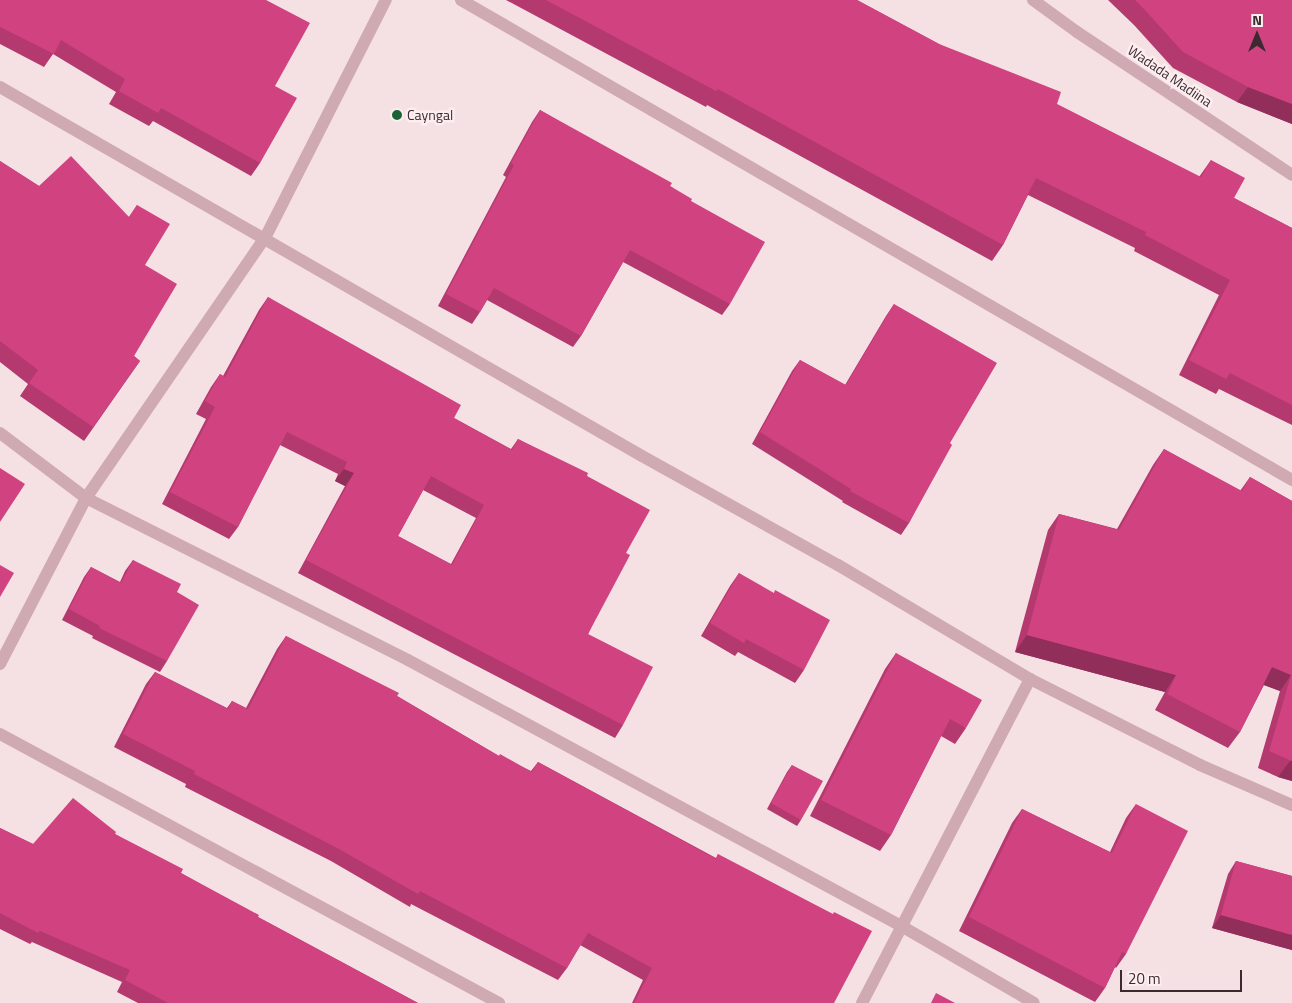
<!DOCTYPE html>
<style>
body{margin:0}
#map{position:relative;width:1292px;height:1003px;overflow:hidden;background:#f5e0e3;font-family:"Titillium Web",sans-serif}
div>[style]{position:absolute}
.minor>*{height:12px;margin:-6px;padding:0 6px;transform-origin:6px;border-radius:6px;background:#cfaab2}
.wall>*{inset:0;background:#b4396f}
.shaded-wall>*{inset:0;background:#922e5a}
.building>*{inset:0;background:#d14281}
.dots>*{width:14px;height:14px;translate:-50% -50%;box-sizing:border-box;border:2px solid #fcedef;border-radius:50%}
span{translate:-50% -50%;white-space:nowrap;text-align:center;line-height:1.15;-webkit-text-stroke:5px #fcedef;paint-order:stroke}
.street-label{font-size:14px;color:#3c2a31}
.poi-label{font-size:14px;color:#3c2a31}
.left{translate:0 -50%;text-align:left}
.north{position:absolute;left:1232px;top:10px;width:50px;height:50px;-webkit-text-stroke:4px #fcedef;paint-order:stroke;rotate:0deg;font-size:14px;font-weight:700;line-height:20px;text-align:center;color:#3c2a31}
.north::after{content:'';display:block;margin:auto;width:18px;height:22px;background:#3c2a31;clip-path:polygon(50% 0,100% 100%,50% 72%,0 100%)}
.scale{position:absolute;left:1120px;top:970px;width:122px;height:22px;box-sizing:border-box;border:2px solid #3c2a31;border-top:0;padding-left:6px;font-size:15px;line-height:18px;white-space:nowrap;color:#3c2a31;-webkit-text-stroke:4px #fcedef;paint-order:stroke}
</style>
<div id="map">
<div class="minor">
<div style="left:461px;top:0;width:960px;rotate:30.01deg"></div>
<div style="left:1033px;top:0;width:54px;rotate:36deg"></div>
<div style="left:1077px;top:32px;width:258px;rotate:33.6deg"></div>
<div style="left:0;top:87px;width:740px;rotate:29.89deg"></div>
<div style="left:642px;top:456px;width:224px;rotate:29.1deg"></div>
<div style="left:838px;top:565px;width:223px;rotate:30.7deg"></div>
<div style="left:1030px;top:679px;width:191px;rotate:26.8deg"></div>
<div style="left:1200px;top:765px;width:100px;rotate:23.5deg"></div>
<div style="left:0;top:433px;width:108px;rotate:37.1deg"></div>
<div style="left:86px;top:498px;width:360px;rotate:26.7deg"></div>
<div style="left:408px;top:660px;width:562px;rotate:28.34deg"></div>
<div style="left:903px;top:927px;width:151px;rotate:30.1deg"></div>
<div style="left:0;top:664px;width:187px;rotate:-62.6deg"></div>
<div style="left:86px;top:498px;width:316px;rotate:-55.5deg"></div>
<div style="left:265px;top:238px;width:267px;rotate:-63.1deg"></div>
<div style="left:0;top:734px;width:567px;rotate:28.33deg"></div>
<div style="left:862px;top:1003px;width:365px;rotate:-62.6deg"></div>
</div>
<div class="wall">
<div style="clip-path:polygon(0 0,275px 86px,260px 163px,251px 176px,153px 121px,149px 126px,109px 104px,116px 92px,53px 54px,44px 67px,0 44px)"></div>
<div style="clip-path:polygon(506px 0,857px 0,939px 44px,1199px 177px,1211px 160px,1234px 198px,1292px 228px,1292px 425px,1219px 389px,1216px 394px,1179px 375px,1219px 295px,1134px 251px,1135px 248px,1028px 195px,1003px 245px,992px 261px,707px 105px,706px 107px)"></div>
<div style="clip-path:polygon(1108px 0,1292px 0,1292px 124px,1237px 102px,1173px 68px,1134px 25px)"></div>
<div style="clip-path:polygon(540px 110px,670px 186px,691px 201px,730px 304px,722px 315px,623px 262px,581px 336px,573px 347px,487px 300px,480px 312px,472px 324px,438px 306px,506px 177px,503px 175px,532px 122px)"></div>
<div style="clip-path:polygon(0 161px,39px 186px,129px 217px,137px 205px,145px 265px,134px 356px,140px 361px,84px 441px,20px 396px,28px 384px,0 362px)"></div>
<div style="clip-path:polygon(evenodd,268px 297px,454px 418px,511px 449px,518px 439px,587px 476px,626px 553px,588px 634px,623px 725px,615px 738px,298px 573px,345px 486px,335px 481px,338px 474px,280px 445px,238px 527px,229px 539px,162px 504px,206px 419px,196px 414px,211px 387px,220px 374px,223px 376px,259px 310px,268px 297px,423px 490px,476px 518px,451px 564px,398px 536px,423px 490px)"></div>
<div style="clip-path:polygon(894px 304px,950px 443px,909px 523px,901px 535px,842px 502px,843px 501px,752px 444px,792px 371px,800px 360px,845px 385px,886px 316px)"></div>
<div style="clip-path:polygon(1164px 449px,1240px 491px,1250px 477px,1292px 501px,1292px 781px,1278px 777px,1258px 768px,1280px 691px,1264px 685px,1240px 732px,1228px 748px,1155px 710px,1165px 692px,1015px 652px,1048px 530px,1059px 514px,1117px 529px,1153px 465px)"></div>
<div style="clip-path:polygon(133px 560px,177px 592px,167px 661px,160px 672px,92px 638px,93px 636px,62px 620px,84px 577px,91px 567px,120px 582px,125px 571px)"></div>
<div style="clip-path:polygon(739px 573px,804px 670px,795px 683px,738px 652px,735px 656px,701px 636px,730px 586px)"></div>
<div style="clip-path:polygon(286px 636px,397px 696px,499px 756px,531px 771px,538px 762px,716px 858px,718px 854px,834px 1003px,632px 1003px,643px 980px,580px 945px,567px 968px,558px 980px,411px 904px,410px 907px,331px 861px,185px 787px,186px 784px,114px 747px,146px 684px,155px 672px,227px 708px,232px 701px,246px 708px,277px 649px)"></div>
<div style="clip-path:polygon(896px 653px,966px 728px,955px 744px,941px 736px,891px 835px,880px 851px,810px 816px,885px 669px)"></div>
<div style="clip-path:polygon(792px 765px,801px 820px,797px 826px,767px 809px,787px 772px)"></div>
<div style="clip-path:polygon(1136px 804px,1126px 954px,1116px 968px,1115px 967px,1105px 988px,1095px 1002px,959px 931px,1012px 823px,1022px 809px,1110px 852px,1126px 818px)"></div>
<div style="clip-path:polygon(0 828px,33px 844px,115px 834px,181px 873px,258px 917px,418px 1003px,138px 1003px,117px 992px,122px 982px,32px 942px,30px 944px,0 929px)"></div>
<div style="clip-path:polygon(1236px 861px,1292px 876px,1292px 950px,1212px 928px,1228px 874px)"></div>
</div>
<div class="shaded-wall">
<div style="clip-path:polygon(1248px 87px,1292px 104px,1292px 124px,1237px 102px)"></div>
<div style="clip-path:polygon(344px 469px,354px 473px,345px 486px,335px 481px)"></div>
<div style="clip-path:polygon(1027px 635px,1176px 675px,1165px 692px,1015px 652px)"></div>
<div style="clip-path:polygon(1272px 667px,1291px 675px,1280px 691px,1261px 684px)"></div>
<div style="clip-path:polygon(1290px 761px,1292px 761px,1292px 781px,1278px 777px)"></div>
<div style="clip-path:polygon(1221px 915px,1292px 935px,1292px 950px,1212px 928px)"></div>
</div>
<div class="building">
<div style="clip-path:polygon(0 0,266px 0,310px 23px,275px 86px,297px 98px,260px 163px,161px 108px,158px 113px,119px 91px,125px 79px,61px 40px,54px 54px,0 27px)"></div>
<div style="clip-path:polygon(546px 0,857px 0,939px 44px,1061px 92px,1057px 104px,1201px 177px,1211px 160px,1245px 178px,1234px 198px,1292px 228px,1292px 405px,1230px 373px,1226px 379px,1189px 360px,1230px 280px,1145px 235px,1146px 232px,1036px 178px,1003px 245px,718px 89px,716px 91px)"></div>
<div style="clip-path:polygon(1135px 0,1292px 0,1292px 104px,1248px 87px,1183px 52px,1144px 9px)"></div>
<div style="clip-path:polygon(540px 110px,672px 183px,670px 186px,692px 199px,691px 201px,765px 242px,730px 304px,630px 250px,581px 336px,494px 288px,480px 312px,446px 294px,514px 165px,511px 163px)"></div>
<div style="clip-path:polygon(71px 156px,129px 217px,137px 205px,170px 224px,145px 265px,177px 284px,134px 356px,140px 361px,93px 427px,29px 383px,38px 370px,0 341px,0 161px,39px 186px)"></div>
<div style="clip-path:polygon(evenodd,268px 297px,461px 405px,454px 418px,512px 450px,518px 439px,588px 473px,587px 476px,650px 510px,626px 553px,630px 555px,588px 634px,653px 667px,623px 725px,306px 560px,354px 473px,344px 469px,347px 462px,287px 432px,238px 527px,170px 492px,215px 407px,205px 401px,220px 374px,225px 377px,268px 297px,431px 476px,484px 505px,452px 565px,398px 536px,431px 476px)"></div>
<div style="clip-path:polygon(894px 304px,997px 363px,950px 443px,952px 445px,909px 523px,850px 491px,851px 489px,760px 432px,800px 360px,846px 385px)"></div>
<div style="clip-path:polygon(1164px 449px,1242px 491px,1250px 477px,1292px 501px,1292px 761px,1269px 751px,1291px 675px,1272px 667px,1240px 732px,1167px 694px,1176px 675px,1027px 635px,1059px 514px,1119px 530px)"></div>
<div style="clip-path:polygon(0 468px,25px 484px,0 522px)"></div>
<div style="clip-path:polygon(133px 560px,181px 584px,177px 592px,199px 605px,167px 661px,99px 628px,100px 626px,69px 609px,91px 567px,121px 583px)"></div>
<div style="clip-path:polygon(0 565px,14px 573px,0 597px)"></div>
<div style="clip-path:polygon(739px 573px,774px 593px,775px 590px,830px 620px,804px 670px,746px 639px,744px 643px,710px 623px)"></div>
<div style="clip-path:polygon(286px 636px,399px 693px,397px 696px,499px 756px,500px 754px,532px 772px,538px 762px,716px 859px,718px 854px,833px 914px,834px 912px,872px 931px,834px 1003px,634px 1003px,652px 968px,588px 933px,567px 968px,420px 891px,418px 894px,339px 849px,194px 774px,195px 771px,123px 734px,155px 672px,228px 709px,232px 701px,248px 709px)"></div>
<div style="clip-path:polygon(896px 653px,982px 700px,966px 728px,950px 719px,891px 835px,821px 800px)"></div>
<div style="clip-path:polygon(792px 765px,823px 781px,801px 820px,771px 803px)"></div>
<div style="clip-path:polygon(73px 798px,116px 832px,115px 834px,183px 869px,181px 873px,259px 915px,258px 917px,418px 1003px,168px 1003px,125px 980px,130px 970px,40px 931px,38px 933px,0 913px,0 828px,33px 844px)"></div>
<div style="clip-path:polygon(1136px 804px,1188px 831px,1126px 954px,1122px 952px,1105px 988px,969px 917px,1022px 809px,1112px 853px)"></div>
<div style="clip-path:polygon(1236px 861px,1292px 876px,1292px 935px,1221px 915px)"></div>
<div style="clip-path:polygon(936px 993px,955px 1003px,931px 1003px)"></div>
</div>
<div class="dots">
<div style="left:397px;top:115px;background:#1a6336"></div>
</div>
<div class="street-label">
<span style="left:1170px;top:76px;rotate:34deg">Wadada Madiina</span>
</div>
<div class="poi-label">
<span class="left" style="left:407px;top:115px">Cayngal</span>
</div>
<div class="north">N</div>
<div class="scale">20 m</div>
</div>
